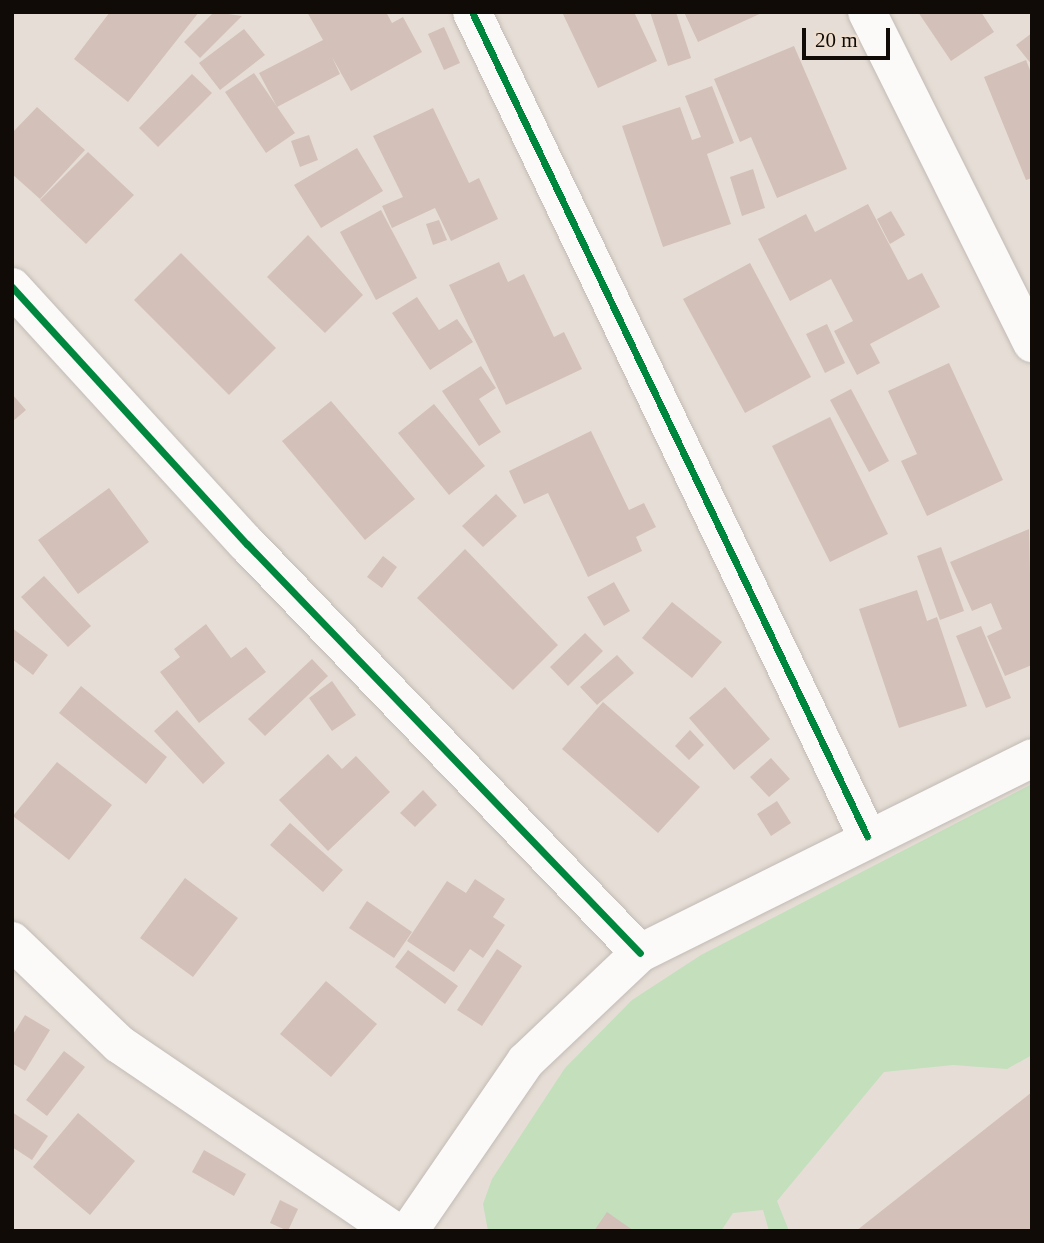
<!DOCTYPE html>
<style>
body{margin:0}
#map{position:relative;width:1044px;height:1243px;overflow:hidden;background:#e6ded6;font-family:"Times New Roman",serif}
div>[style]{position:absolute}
.green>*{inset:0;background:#c3dfbc}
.building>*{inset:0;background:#d3c0b8}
.roads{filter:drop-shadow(0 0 2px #c2bbb5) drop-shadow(0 0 2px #c2bbb5)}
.minor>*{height:38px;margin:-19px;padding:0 19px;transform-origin:19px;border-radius:19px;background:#fbfaf9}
.cycleway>*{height:7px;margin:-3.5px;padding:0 3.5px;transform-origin:3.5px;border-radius:3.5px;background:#00873e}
span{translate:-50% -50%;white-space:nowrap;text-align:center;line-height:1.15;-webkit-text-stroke:7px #eddecf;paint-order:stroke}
.frame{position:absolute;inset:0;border:14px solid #100b07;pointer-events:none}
.scale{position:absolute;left:802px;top:28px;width:88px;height:32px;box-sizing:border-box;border:4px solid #100b07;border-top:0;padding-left:9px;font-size:21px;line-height:24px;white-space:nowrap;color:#100b07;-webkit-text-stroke:5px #eddecf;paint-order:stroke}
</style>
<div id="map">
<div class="green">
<div style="clip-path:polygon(1032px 784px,1032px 1055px,1007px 1069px,953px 1065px,884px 1072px,777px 1201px,789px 1231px,769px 1231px,763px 1210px,733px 1213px,721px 1231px,488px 1231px,483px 1204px,492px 1179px,565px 1068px,632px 1000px,701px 955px)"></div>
</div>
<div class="building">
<div style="clip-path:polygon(110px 12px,199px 12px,128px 102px,74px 59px)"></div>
<div style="clip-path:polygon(214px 12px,242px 16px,200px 58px,184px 42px)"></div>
<div style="clip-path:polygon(307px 12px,386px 12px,392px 23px,403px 17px,422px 52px,351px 91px,332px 57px,340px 74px,277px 107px,259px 73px,323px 40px)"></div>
<div style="clip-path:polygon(562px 12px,634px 12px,657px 61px,598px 88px)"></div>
<div style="clip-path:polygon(650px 12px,676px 12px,691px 58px,668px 66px)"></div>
<div style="clip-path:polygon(684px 12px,764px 12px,698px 42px)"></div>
<div style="clip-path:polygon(918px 12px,981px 12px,994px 32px,951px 61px)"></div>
<div style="clip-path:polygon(444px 27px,460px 63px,444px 70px,428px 34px)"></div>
<div style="clip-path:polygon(244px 29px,265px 55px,220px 90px,199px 63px)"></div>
<div style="clip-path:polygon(1032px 33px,1032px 65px,1016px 45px)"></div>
<div style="clip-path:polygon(794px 46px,847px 169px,777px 198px,751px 137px,740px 142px,714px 79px)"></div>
<div style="clip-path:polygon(1026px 60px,1032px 75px,1032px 178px,1026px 180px,984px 77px)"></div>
<div style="clip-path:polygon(254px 73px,295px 133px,266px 153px,225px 92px)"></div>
<div style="clip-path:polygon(192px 74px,212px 93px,158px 147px,139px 128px)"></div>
<div style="clip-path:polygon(712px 86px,734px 143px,707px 154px,731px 224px,663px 247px,622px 126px,680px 107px,692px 140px,701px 137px,685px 96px)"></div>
<div style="clip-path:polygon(37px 107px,85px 150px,40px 199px,12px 174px,12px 133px)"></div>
<div style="clip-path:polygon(433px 108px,469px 183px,479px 178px,498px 219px,451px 241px,435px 208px,392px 228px,382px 206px,403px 197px,373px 136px)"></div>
<div style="clip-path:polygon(309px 135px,318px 160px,300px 167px,291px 141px)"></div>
<div style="clip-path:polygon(357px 148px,383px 191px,321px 228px,294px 185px)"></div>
<div style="clip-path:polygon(88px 152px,134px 195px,86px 244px,40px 200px)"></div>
<div style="clip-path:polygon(753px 169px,765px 208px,742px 216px,730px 177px)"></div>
<div style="clip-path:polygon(868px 204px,908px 280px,922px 273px,940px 307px,870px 344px,880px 363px,857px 375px,834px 331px,853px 321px,831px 279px,790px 301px,758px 239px,806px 214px,815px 232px)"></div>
<div style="clip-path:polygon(381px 210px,417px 278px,376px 300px,340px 232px)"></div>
<div style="clip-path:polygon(891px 211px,905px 235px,890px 244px,877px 219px)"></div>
<div style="clip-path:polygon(439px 220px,447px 240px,433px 245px,426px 224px)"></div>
<div style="clip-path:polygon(308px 235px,363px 295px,325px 333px,267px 277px)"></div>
<div style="clip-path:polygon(181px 253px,276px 348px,229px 395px,134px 300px)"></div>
<div style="clip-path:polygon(499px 262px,508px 282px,524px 274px,554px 337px,564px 332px,582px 369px,506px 405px,449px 285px)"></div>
<div style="clip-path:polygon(750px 263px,811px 377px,745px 413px,683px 299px)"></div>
<div style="clip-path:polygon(417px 297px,439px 330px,457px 319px,473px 342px,430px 370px,392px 313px)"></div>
<div style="clip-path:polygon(827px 324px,845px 363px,825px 373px,806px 334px)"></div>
<div style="clip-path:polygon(949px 363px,1003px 480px,927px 516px,901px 461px,917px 454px,888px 391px)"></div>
<div style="clip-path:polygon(481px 366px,496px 388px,479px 399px,501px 432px,479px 446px,442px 391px)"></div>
<div style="clip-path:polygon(851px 389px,889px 461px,869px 472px,830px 400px)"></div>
<div style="clip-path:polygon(12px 394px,26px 410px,12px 422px)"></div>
<div style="clip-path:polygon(331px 401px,415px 499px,365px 540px,282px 441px)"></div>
<div style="clip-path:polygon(434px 404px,485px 466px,449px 495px,398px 433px)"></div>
<div style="clip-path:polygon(830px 417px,888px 534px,830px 562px,772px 446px)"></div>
<div style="clip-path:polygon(591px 431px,629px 510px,644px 503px,656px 527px,636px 537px,642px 551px,588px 577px,548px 493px,524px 504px,509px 471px)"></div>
<div style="clip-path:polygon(109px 488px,149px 542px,78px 594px,38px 540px)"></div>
<div style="clip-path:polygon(496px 494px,517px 516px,483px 547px,462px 526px)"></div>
<div style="clip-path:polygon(1029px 529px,1032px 665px,1005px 676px,987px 636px,1002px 629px,991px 603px,972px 611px,950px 562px)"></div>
<div style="clip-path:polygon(941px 547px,964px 611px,940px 620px,917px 556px)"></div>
<div style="clip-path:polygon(465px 549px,558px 645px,513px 690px,417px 598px)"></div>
<div style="clip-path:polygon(383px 556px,397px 567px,382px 588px,367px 577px)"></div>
<div style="clip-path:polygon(44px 576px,91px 626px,68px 647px,21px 597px)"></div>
<div style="clip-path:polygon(614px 582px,630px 611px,604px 626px,587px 597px)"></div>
<div style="clip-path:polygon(917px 590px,927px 621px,937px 617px,967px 706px,899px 728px,859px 609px)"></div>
<div style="clip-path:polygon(672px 602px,722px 642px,692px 678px,642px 638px)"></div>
<div style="clip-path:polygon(206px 624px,231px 658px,246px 647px,266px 672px,199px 723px,160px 672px,180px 657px,174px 649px)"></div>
<div style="clip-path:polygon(981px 626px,1011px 698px,986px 708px,956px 636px)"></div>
<div style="clip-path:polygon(12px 628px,48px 655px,33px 675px,12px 659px)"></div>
<div style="clip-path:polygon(585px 633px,603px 651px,568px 686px,550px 667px)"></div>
<div style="clip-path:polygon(617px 655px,634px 673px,597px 705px,580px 687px)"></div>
<div style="clip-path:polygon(312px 659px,328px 676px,265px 736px,248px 719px)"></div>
<div style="clip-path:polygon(332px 681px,356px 715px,332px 731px,309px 698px)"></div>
<div style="clip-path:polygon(81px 686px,167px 757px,146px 784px,59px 713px)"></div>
<div style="clip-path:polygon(725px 687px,770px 739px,734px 770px,689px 718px)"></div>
<div style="clip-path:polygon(603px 702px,700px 787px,658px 833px,562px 749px)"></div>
<div style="clip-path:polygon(177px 710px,225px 763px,203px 784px,154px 731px)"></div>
<div style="clip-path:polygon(690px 730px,704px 745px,689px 760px,675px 746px)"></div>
<div style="clip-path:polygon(328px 754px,342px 769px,356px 756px,390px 792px,328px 851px,279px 800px)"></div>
<div style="clip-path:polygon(771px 758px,790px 779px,769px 797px,750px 777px)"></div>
<div style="clip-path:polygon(57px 762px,112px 805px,69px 860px,13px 816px)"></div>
<div style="clip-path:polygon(423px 790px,437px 805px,415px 827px,400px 813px)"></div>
<div style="clip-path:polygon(777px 801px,791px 823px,771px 836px,757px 814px)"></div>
<div style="clip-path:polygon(290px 823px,343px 870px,323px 892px,270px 845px)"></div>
<div style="clip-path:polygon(185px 878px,238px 918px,193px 977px,140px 938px)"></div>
<div style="clip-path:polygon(475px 879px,505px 899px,493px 917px,505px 925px,483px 958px,470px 949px,454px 972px,407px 941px,447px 881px,466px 893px)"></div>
<div style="clip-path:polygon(367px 901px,412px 932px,394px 958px,349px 928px)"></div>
<div style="clip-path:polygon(497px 949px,522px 966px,482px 1026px,457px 1010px)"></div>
<div style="clip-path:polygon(408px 950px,458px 986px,445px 1004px,395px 967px)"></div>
<div style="clip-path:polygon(326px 981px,377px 1024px,331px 1077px,280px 1034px)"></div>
<div style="clip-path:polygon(25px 1015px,50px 1030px,25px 1071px,12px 1063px,12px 1036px)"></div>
<div style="clip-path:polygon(64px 1051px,85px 1067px,47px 1116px,26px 1100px)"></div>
<div style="clip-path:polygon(1032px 1092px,1032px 1231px,856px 1231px)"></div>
<div style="clip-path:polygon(12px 1112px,48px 1136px,32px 1160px,12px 1147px)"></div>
<div style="clip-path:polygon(78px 1113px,135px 1161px,90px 1215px,33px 1167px)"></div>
<div style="clip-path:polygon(204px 1150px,246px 1174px,234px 1196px,192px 1172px)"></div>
<div style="clip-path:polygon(280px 1200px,298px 1209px,288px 1231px,270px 1223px)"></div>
<div style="clip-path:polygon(607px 1212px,634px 1231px,594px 1231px)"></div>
</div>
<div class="roads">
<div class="minor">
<div style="left:472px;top:12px;width:914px;rotate:64.39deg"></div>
<div style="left:867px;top:12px;width:370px;rotate:63.5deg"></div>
<div style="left:12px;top:287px;width:348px;rotate:47.6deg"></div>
<div style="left:247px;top:544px;width:567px;rotate:46.14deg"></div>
<div style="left:12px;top:941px;width:149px;rotate:43.9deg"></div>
<div style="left:119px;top:1044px;width:333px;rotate:34.2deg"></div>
<div style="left:409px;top:1231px;width:206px;rotate:-55.5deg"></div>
<div style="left:526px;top:1061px;width:157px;rotate:-43.5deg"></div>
<div style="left:640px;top:953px;width:438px;rotate:-26.4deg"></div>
</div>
</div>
<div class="cycleway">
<div style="left:472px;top:12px;width:914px;rotate:64.39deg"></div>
<div style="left:12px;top:287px;width:348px;rotate:47.6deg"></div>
<div style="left:247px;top:544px;width:567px;rotate:46.14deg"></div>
</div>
<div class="frame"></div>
<div class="scale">20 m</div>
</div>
